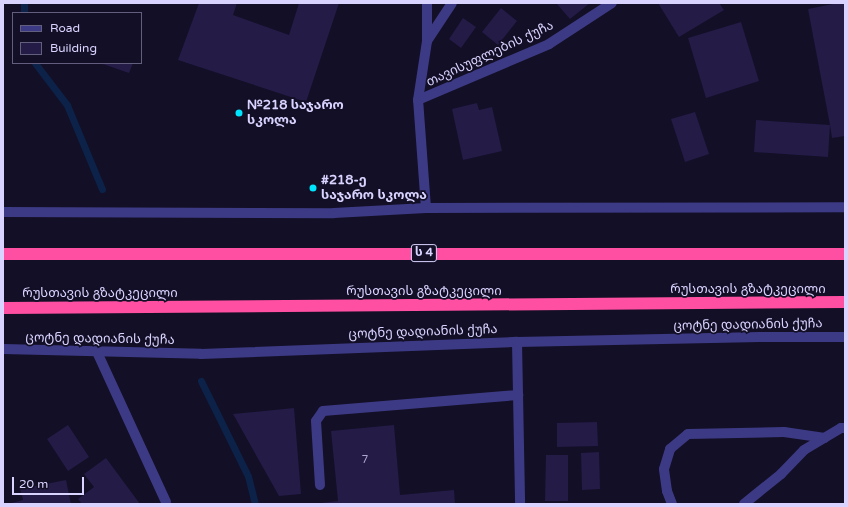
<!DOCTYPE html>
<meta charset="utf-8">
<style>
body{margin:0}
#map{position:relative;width:848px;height:507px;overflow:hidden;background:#130f26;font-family:"Varela Round","Noto Sans Georgian",sans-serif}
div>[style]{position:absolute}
.stream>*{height:7px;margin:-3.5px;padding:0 3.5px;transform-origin:3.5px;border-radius:3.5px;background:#0c2248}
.building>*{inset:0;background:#241b47}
.minor>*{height:10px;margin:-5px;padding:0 5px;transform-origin:5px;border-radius:5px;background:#3d3a85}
.highway>*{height:12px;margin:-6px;padding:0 6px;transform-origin:6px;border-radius:6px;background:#ff4fa3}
.dots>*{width:11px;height:11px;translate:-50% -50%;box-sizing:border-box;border:2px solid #130f26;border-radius:50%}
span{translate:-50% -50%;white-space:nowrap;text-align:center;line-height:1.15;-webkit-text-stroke:3.5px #130f26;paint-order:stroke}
.number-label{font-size:11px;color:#aca6d1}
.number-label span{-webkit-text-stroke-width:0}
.shield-label span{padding:1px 3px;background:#130f26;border:1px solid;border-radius:3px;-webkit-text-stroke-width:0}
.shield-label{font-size:12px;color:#d9d4ff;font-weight:700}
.street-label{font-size:13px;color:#d9d4ff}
.poi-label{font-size:13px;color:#d9d4ff;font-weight:700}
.left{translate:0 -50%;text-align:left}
.frame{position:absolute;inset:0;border:4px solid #d9d4ff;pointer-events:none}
.legend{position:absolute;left:12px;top:12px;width:130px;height:52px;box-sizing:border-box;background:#130f26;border:1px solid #625e7d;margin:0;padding:5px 7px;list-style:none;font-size:12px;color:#d9d4ff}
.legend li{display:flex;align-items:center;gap:8px;height:20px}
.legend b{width:20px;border:1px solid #625e7d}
.scale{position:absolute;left:12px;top:477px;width:72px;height:18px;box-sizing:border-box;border:2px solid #d9d4ff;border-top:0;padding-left:5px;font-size:12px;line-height:14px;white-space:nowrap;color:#d9d4ff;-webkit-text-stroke:3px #130f26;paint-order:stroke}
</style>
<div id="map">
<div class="stream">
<div style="left:24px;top:3px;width:10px;rotate:90deg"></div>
<div style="left:35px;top:63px;width:53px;rotate:52.7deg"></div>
<div style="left:67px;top:105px;width:91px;rotate:67.4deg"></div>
<div style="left:201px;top:381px;width:106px;rotate:63.7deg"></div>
<div style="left:248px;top:476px;width:29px;rotate:76deg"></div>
</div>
<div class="building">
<div style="clip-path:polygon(199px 3px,237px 3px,233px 15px,289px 35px,299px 3px,339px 3px,306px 102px,178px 60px)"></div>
<div style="clip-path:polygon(558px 3px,590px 3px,570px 19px,557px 4px)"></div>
<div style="clip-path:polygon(658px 3px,719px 3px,724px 10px,679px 37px)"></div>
<div style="clip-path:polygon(838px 3px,845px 3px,845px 136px,832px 138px,830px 125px,828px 157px,754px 152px,756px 120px,830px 125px,808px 9px)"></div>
<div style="clip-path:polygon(501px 8px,517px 21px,498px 45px,482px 32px)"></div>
<div style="clip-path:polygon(463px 18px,476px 27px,461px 48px,449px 39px)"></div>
<div style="clip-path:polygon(741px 22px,759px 81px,706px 98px,688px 38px)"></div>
<div style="clip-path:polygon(100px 63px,133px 63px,129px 73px)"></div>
<div style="clip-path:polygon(477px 103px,479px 110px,492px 107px,502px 151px,463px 160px,452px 109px)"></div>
<div style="clip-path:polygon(695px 112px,709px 154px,685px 162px,671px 119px)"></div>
<div style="clip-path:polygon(294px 408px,301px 494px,279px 496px,233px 414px)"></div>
<div style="clip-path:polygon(597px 422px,598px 446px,557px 447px,557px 423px)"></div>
<div style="clip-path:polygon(68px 425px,89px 457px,68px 471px,47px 439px)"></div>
<div style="clip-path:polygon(394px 425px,400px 495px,454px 490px,455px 504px,321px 504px,321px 503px,338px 501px,331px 431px)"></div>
<div style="clip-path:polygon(599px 452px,600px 489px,582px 490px,581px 453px)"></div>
<div style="clip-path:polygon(546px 455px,568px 455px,568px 501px,545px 501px)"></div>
<div style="clip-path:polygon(106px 458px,140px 504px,82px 504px,78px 499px,94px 487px,84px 474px)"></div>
<div style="clip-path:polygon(66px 480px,71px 504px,8px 504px,23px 500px,20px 489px)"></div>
</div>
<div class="minor">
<div style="left:427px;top:41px;width:45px;rotate:-56.7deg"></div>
<div style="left:418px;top:100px;width:142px;rotate:-23.1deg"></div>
<div style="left:549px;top:44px;width:75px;rotate:-33.1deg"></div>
<div style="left:426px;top:208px;width:108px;rotate:-94.2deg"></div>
<div style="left:418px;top:100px;width:60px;rotate:-81.3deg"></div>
<div style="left:427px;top:41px;width:38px;rotate:-90deg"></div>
<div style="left:3px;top:212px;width:331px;rotate:0.2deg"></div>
<div style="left:334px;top:213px;width:92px;rotate:-3.1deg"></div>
<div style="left:426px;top:208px;width:419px;rotate:-0.1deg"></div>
<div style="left:517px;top:342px;width:162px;rotate:88.9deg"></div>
<div style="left:3px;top:349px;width:198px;rotate:1.4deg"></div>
<div style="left:201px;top:354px;width:316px;rotate:-2.2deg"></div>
<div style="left:517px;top:342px;width:243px;rotate:-1.2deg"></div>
<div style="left:760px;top:337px;width:85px"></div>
<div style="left:97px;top:352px;width:165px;rotate:65.3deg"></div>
<div style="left:320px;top:485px;width:64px;rotate:-93.6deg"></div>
<div style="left:316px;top:421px;width:12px;rotate:-55deg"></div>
<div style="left:323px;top:411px;width:196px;rotate:-4.7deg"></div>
<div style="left:672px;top:504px;width:14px;rotate:-111deg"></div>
<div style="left:667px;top:491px;width:22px;rotate:-98deg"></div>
<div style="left:664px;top:469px;width:21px;rotate:-73deg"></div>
<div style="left:670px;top:449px;width:23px;rotate:-40deg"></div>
<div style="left:688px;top:434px;width:96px;rotate:-1.2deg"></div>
<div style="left:784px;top:432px;width:41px;rotate:8.3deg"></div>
<div style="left:744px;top:504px;width:48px;rotate:-39deg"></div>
<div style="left:781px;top:474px;width:33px;rotate:-46deg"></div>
<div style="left:804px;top:450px;width:43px;rotate:-30.7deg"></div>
<div style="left:841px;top:428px;width:4px"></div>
</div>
<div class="highway">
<div style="left:3px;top:254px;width:842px"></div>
<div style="left:3px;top:308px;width:842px;rotate:-0.41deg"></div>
</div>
<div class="dots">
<div style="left:239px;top:113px;background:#00e5ff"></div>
<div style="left:313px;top:188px;background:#00e5ff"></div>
</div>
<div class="number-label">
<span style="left:365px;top:460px">7</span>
</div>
<div class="shield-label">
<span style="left:424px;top:253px">ს 4</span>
</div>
<div class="street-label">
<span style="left:490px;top:54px;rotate:-25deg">თავისუფლების ქუჩა</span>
<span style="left:748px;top:289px">რუსთავის გზატკეცილი</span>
<span style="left:424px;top:291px">რუსთავის გზატკეცილი</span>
<span style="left:100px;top:293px">რუსთავის გზატკეცილი</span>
<span style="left:748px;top:325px;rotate:-1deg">ცოტნე დადიანის ქუჩა</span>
<span style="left:423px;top:332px;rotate:-2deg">ცოტნე დადიანის ქუჩა</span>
<span style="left:100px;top:339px;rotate:1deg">ცოტნე დადიანის ქუჩა</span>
</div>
<div class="poi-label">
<span class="left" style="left:247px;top:113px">№218 საჯარო<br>სკოლა</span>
<span class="left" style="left:321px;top:188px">#218-ე<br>საჯარო სკოლა</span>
</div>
<div class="frame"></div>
<ul class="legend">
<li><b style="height:5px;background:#3d3a85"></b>Road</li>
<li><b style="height:11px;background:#241b47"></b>Building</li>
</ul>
<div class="scale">20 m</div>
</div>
